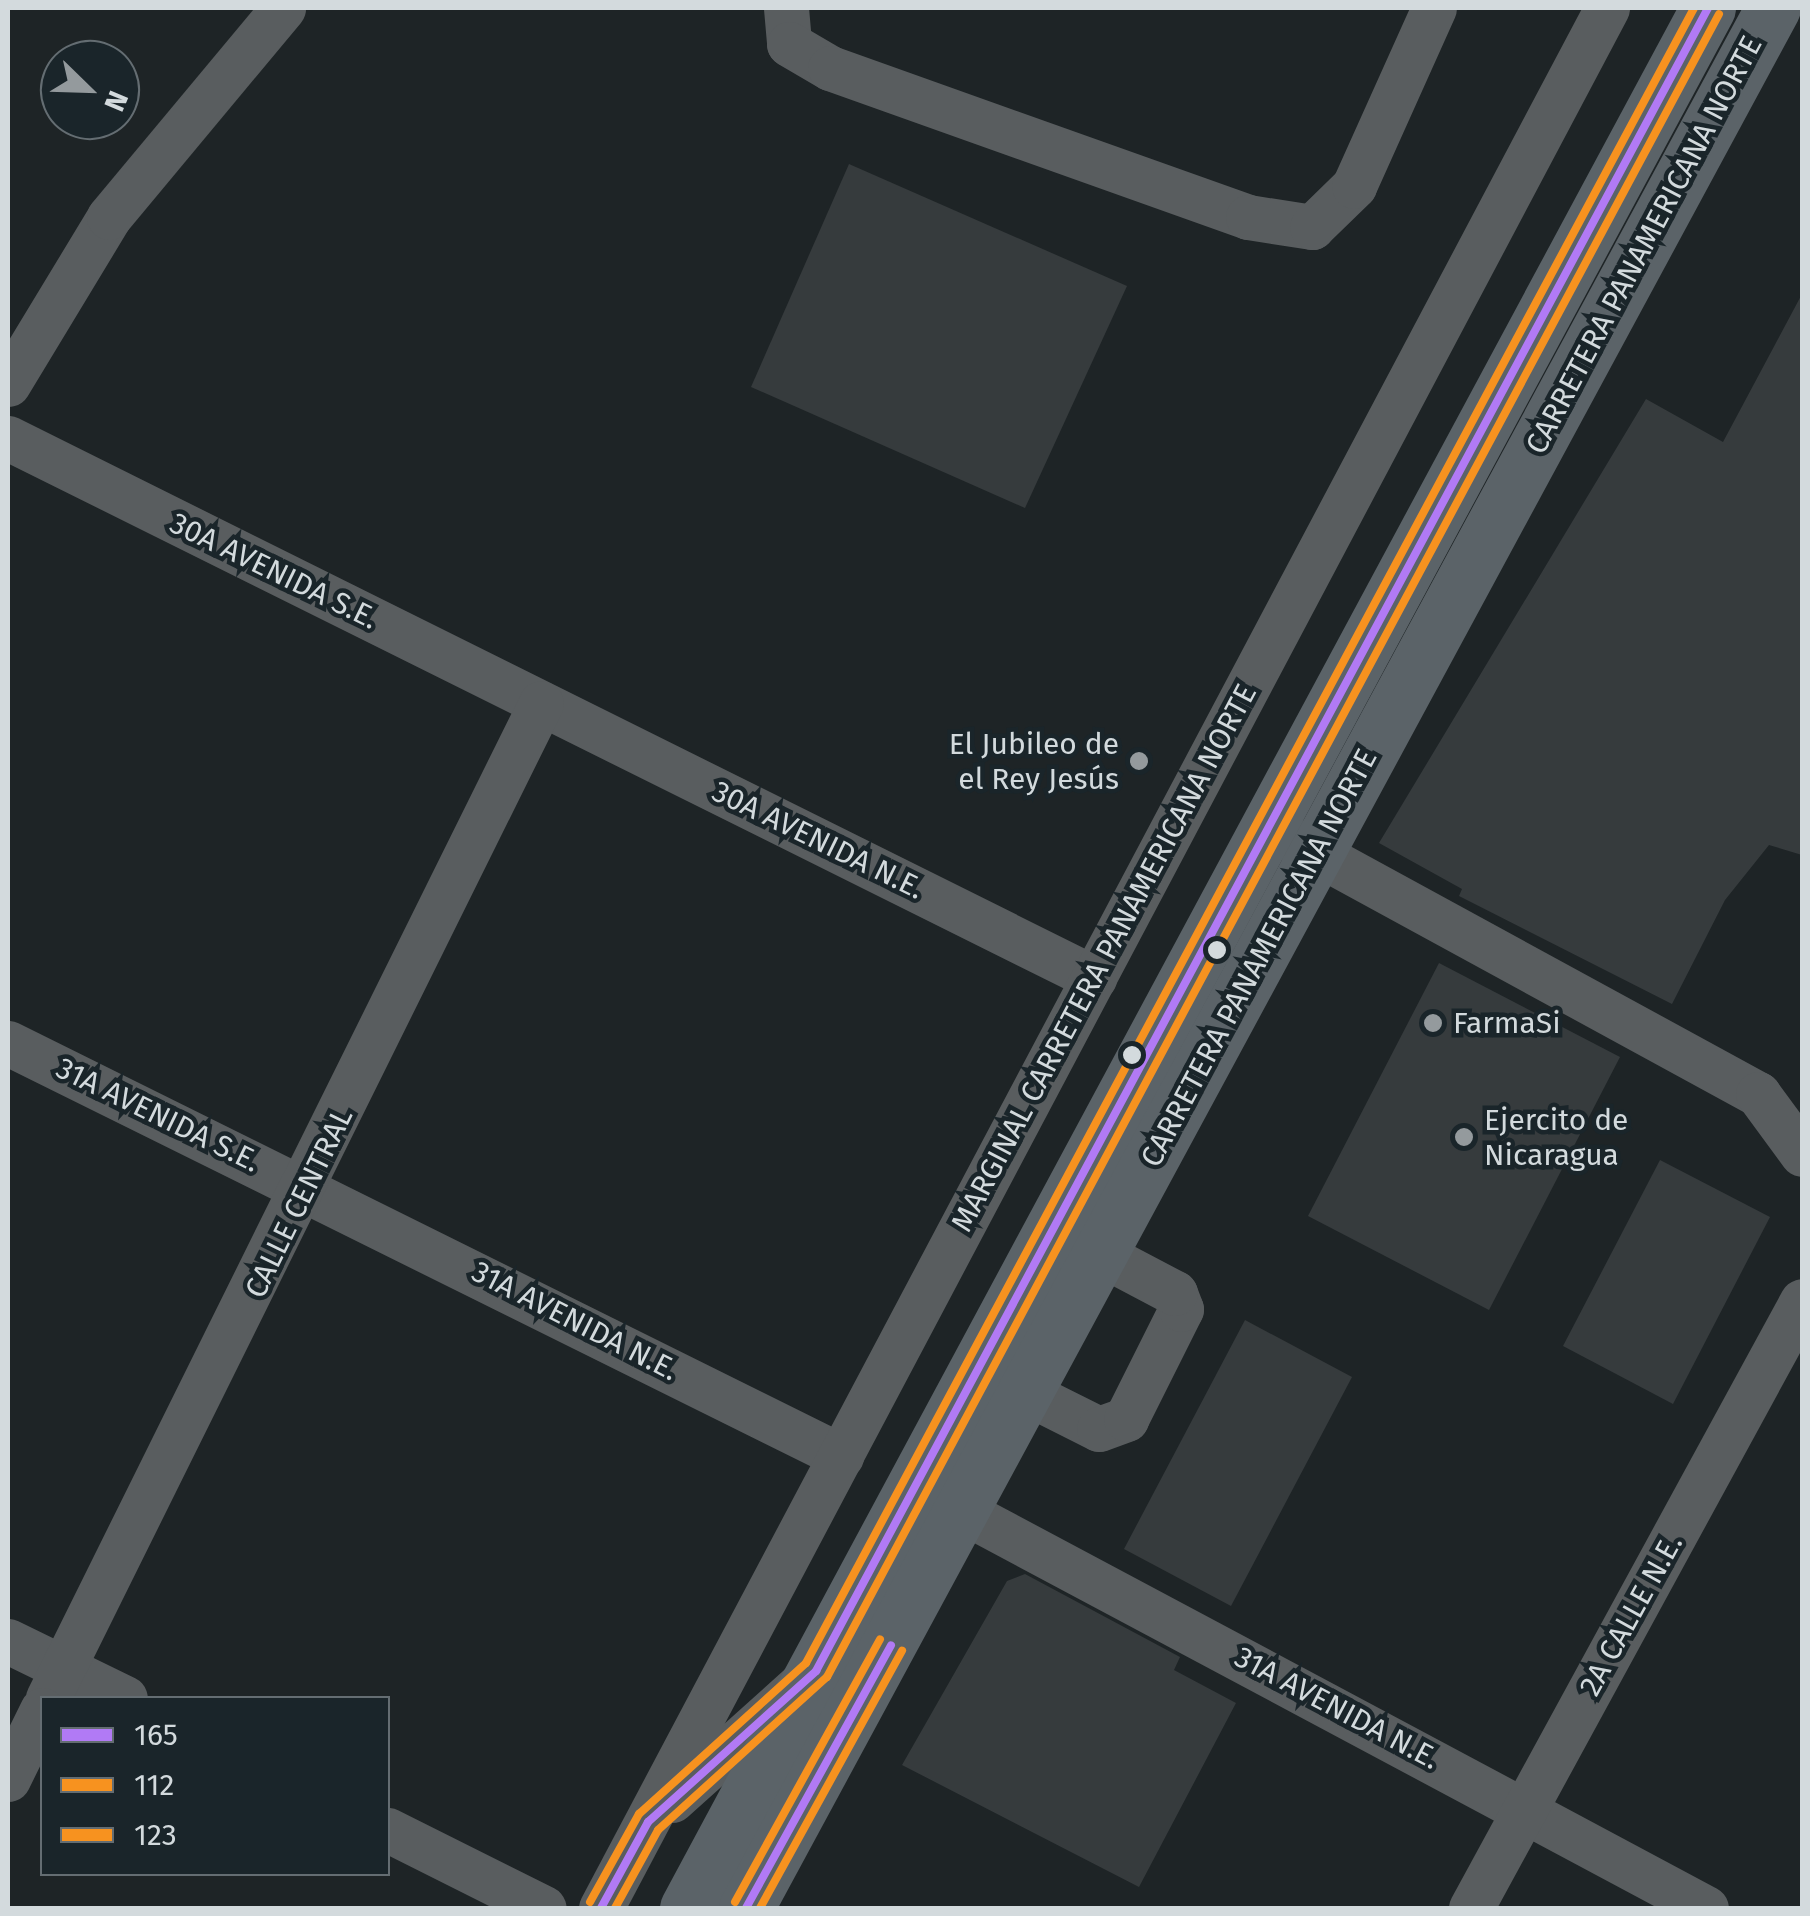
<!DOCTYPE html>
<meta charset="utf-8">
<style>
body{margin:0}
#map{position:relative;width:1810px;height:1916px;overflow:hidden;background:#1e2426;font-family:"Fira Sans",sans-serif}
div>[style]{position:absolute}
.building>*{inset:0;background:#363b3d}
.minor>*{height:45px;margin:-22.5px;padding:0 22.5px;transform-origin:22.5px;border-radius:22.5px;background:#595d5f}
.highway>*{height:55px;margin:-27.5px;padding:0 27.5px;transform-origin:27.5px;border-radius:27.5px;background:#5b6368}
.bus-1>*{height:8px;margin:-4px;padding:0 4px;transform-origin:4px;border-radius:4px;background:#b17af5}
.bus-2>*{height:8px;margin:-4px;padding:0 4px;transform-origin:4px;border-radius:4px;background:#f7921f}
.bus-3>*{height:8px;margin:-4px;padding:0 4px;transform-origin:4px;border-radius:4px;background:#f7921f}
.dots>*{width:28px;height:28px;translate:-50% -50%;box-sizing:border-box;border:5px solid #1a252a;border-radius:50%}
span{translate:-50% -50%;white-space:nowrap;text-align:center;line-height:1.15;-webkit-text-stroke:9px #1a252a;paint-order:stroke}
.street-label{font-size:30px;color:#d3dadd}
.poi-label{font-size:30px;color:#d3dadd}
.right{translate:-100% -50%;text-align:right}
.left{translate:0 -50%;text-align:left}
.frame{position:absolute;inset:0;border:10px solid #d3dadd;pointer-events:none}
.legend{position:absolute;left:40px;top:1696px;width:350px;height:180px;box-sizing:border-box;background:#1a252a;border:2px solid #646d72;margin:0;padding:12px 18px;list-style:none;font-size:30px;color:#d3dadd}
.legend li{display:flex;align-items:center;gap:20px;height:50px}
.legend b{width:50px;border:2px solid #646d72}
.north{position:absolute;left:40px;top:40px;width:100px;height:100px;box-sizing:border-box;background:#1a252a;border:2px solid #646d72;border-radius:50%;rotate:113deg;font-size:28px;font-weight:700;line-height:40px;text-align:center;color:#d3dadd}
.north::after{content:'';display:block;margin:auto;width:35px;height:45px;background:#949a9d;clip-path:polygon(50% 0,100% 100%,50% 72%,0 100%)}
</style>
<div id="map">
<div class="building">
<div style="clip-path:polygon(849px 164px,1127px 286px,1025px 508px,751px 387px)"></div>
<div style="clip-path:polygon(1802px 294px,1802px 855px,1769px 845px,1725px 900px,1672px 1004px,1459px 896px,1462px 889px,1379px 843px,1646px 399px,1723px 442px)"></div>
<div style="clip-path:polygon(1439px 963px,1620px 1057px,1489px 1310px,1308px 1216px)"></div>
<div style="clip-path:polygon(1660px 1160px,1770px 1217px,1673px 1404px,1563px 1346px)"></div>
<div style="clip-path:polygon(1245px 1320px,1352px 1377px,1231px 1606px,1124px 1549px)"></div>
<div style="clip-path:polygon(1025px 1574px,1180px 1657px,1174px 1670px,1236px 1703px,1139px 1887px,902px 1765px,1007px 1581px)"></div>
</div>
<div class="minor">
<div style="left:786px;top:8px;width:36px;rotate:85deg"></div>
<div style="left:789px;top:44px;width:48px;rotate:30.3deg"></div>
<div style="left:830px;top:68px;width:444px;rotate:19.6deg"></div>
<div style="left:1248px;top:217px;width:65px;rotate:8.9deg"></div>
<div style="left:1312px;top:227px;width:59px;rotate:-44.3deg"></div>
<div style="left:1354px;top:186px;width:195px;rotate:-65.8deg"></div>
<div style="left:8px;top:384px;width:195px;rotate:-58.8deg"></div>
<div style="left:109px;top:217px;width:272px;rotate:-50.2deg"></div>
<div style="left:8px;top:438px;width:1213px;rotate:26.44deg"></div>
<div style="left:1287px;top:837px;width:537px;rotate:28.62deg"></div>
<div style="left:1758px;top:1094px;width:74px;rotate:53.7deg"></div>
<div style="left:8px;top:1043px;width:930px;rotate:26.37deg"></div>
<div style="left:1027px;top:1393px;width:80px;rotate:26.6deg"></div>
<div style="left:1099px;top:1429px;width:29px;rotate:-20deg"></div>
<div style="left:1126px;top:1419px;width:123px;rotate:-63.4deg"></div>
<div style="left:1181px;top:1309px;width:17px;rotate:-111deg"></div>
<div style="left:1175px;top:1293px;width:84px;rotate:-152.2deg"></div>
<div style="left:964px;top:1512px;width:841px;rotate:28.09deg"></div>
<div style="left:8px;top:1641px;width:130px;rotate:26deg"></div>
<div style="left:48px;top:1698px;width:1110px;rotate:-63.64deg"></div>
<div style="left:8px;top:1779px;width:77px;rotate:-63.8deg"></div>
<div style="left:672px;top:1800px;width:171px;rotate:-41.9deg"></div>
<div style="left:388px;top:1830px;width:174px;rotate:26.6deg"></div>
<div style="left:601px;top:1908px;width:2150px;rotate:-62.1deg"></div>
<div style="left:1471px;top:1908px;width:691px;rotate:-61.4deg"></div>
</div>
<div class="highway">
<div style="left:687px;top:1908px;width:2157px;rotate:-61.75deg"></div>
<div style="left:746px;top:1908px;width:2160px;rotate:-61.61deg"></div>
</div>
<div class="bus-1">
<div style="left:601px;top:1908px;width:98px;rotate:-61.3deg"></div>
<div style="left:648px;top:1822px;width:226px;rotate:-41.9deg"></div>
<div style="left:816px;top:1671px;width:1887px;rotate:-61.79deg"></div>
<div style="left:746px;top:1908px;width:300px;rotate:-61.1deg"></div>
</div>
<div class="bus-2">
<div style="left:615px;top:1908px;width:89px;rotate:-61.1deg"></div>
<div style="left:658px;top:1830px;width:228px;rotate:-42.2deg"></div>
<div style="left:827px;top:1677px;width:1887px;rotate:-61.79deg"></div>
<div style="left:760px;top:1908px;width:294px;rotate:-61.1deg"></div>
</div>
<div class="bus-3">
<div style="left:590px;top:1902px;width:101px;rotate:-60.9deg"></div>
<div style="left:639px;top:1814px;width:225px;rotate:-42.1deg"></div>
<div style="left:806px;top:1663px;width:1878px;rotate:-61.78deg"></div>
<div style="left:735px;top:1902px;width:300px;rotate:-61.1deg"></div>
</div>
<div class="dots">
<div style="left:1139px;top:761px;background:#949a9d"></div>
<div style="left:1217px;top:950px;background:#d3dadd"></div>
<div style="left:1433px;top:1023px;background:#949a9d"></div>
<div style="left:1132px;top:1055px;background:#d3dadd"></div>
<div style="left:1464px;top:1137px;background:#949a9d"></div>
</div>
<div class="street-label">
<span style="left:1644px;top:245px;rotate:-62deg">CARRETERA PANAMERICANA NORTE</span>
<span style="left:274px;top:571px;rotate:26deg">30A AVENIDA S.E.</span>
<span style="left:818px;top:840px;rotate:26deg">30A AVENIDA N.E.</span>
<span style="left:1104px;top:958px;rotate:-62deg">MARGINAL CARRETERA PANAMERICANA NORTE</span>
<span style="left:1259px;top:958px;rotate:-62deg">CARRETERA PANAMERICANA NORTE</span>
<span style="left:158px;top:1115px;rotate:26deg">31A AVENIDA S.E.</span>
<span style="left:299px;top:1203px;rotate:-64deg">CALLE CENTRAL</span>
<span style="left:575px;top:1321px;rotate:27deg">31A AVENIDA N.E.</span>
<span style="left:1631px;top:1615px;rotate:-61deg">2A CALLE N.E.</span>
<span style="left:1337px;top:1708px;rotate:28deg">31A AVENIDA N.E.</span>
</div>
<div class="poi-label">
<span class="right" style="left:1119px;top:761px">El Jubileo de<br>el Rey Jesús</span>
<span class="left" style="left:1453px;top:1023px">FarmaSi</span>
<span class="left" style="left:1484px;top:1137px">Ejercito de<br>Nicaragua</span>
</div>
<div class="frame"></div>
<ul class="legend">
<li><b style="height:12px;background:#b17af5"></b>165</li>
<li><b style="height:12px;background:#f7921f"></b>112</li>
<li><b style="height:12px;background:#f7921f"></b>123</li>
</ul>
<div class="north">N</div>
</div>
